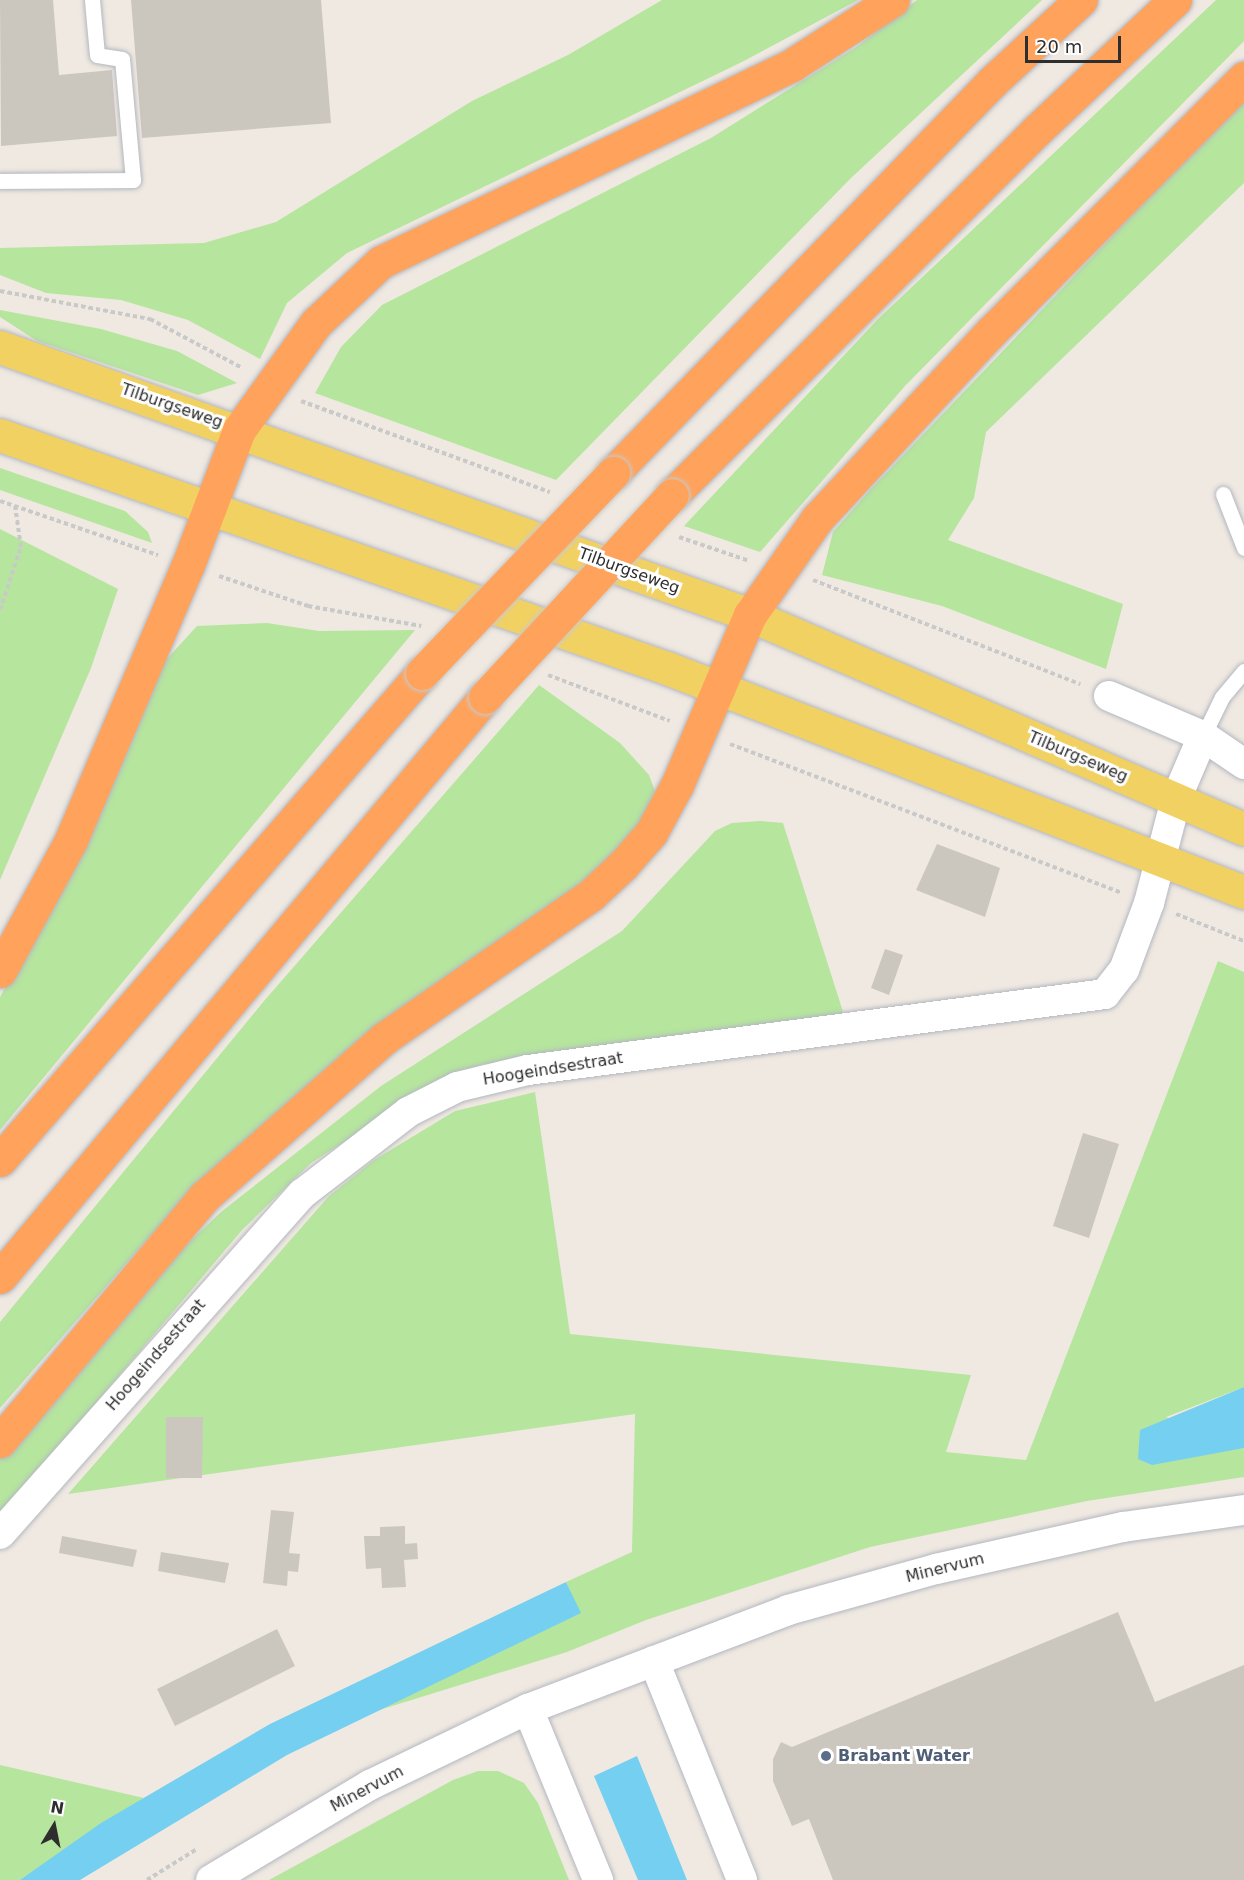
<!DOCTYPE html>
<style>
body{margin:0}
#map{position:relative;width:1244px;height:1880px;overflow:hidden;background:#efe9e1;font-family:"DejaVu Sans",sans-serif}
div>[style]{position:absolute}
.green>*{inset:0;background:#b6e59e}
.water>*{inset:0;background:#75cff0}
.building>*{inset:0;background:#cbc7bf}
.path>*{height:4px;margin-top:-2px;transform-origin:0;background:repeating-linear-gradient(90deg,#c9c9c9 0 4.5px,transparent 0 7.5px)}
.roads{filter:drop-shadow(0 0 2px #b4b7c1) drop-shadow(0 0 2px #b4b7c1)}
.service>*{height:15px;margin:-7.5px;padding:0 7.5px;transform-origin:7.5px;border-radius:7.5px;background:#fff}
.minor>*{height:30px;margin:-15px;padding:0 15px;transform-origin:15px;border-radius:15px;background:#fff}
.primary>*{height:33px;margin:-16.5px;padding:0 16.5px;transform-origin:16.5px;border-radius:16.5px;background:#f2d163}
.motorway>*{height:33px;margin:-16.5px;padding:0 16.5px;transform-origin:16.5px;border-radius:16.5px;background:#ffa35c}
.bridges{filter:drop-shadow(0 0 2px #c9c9c9) drop-shadow(0 0 2px #c9c9c9)}
.motorway-bridge>*{height:33px;margin:-16.5px;padding:0 16.5px;transform-origin:16.5px;border-radius:16.5px;background:#ffa35c}
.dots>*{width:16px;height:16px;translate:-50% -50%;box-sizing:border-box;border:3px solid #fff;border-radius:50%}
span{translate:-50% -50%;white-space:nowrap;text-align:center;line-height:1.15;-webkit-text-stroke:6px #fff;paint-order:stroke}
.street-label{font-size:16px;color:#2e2e2e}
.service-label{font-size:16px;color:#4e5e75;font-weight:700}
.left{translate:0 -50%;text-align:left}
.north{position:absolute;left:24px;top:1796px;width:60px;height:60px;-webkit-text-stroke:4px #fff;paint-order:stroke;rotate:10deg;font-size:16px;font-weight:700;line-height:24px;text-align:center;color:#2e2e2e}
.north::after{content:'';display:block;margin:auto;width:21px;height:27px;background:#2e2e2e;clip-path:polygon(50% 0,100% 100%,50% 72%,0 100%)}
.scale{position:absolute;left:1025px;top:36px;width:96px;height:27px;box-sizing:border-box;border:3px solid #2e2e2e;border-top:0;padding-left:8px;font-size:18px;line-height:21px;white-space:nowrap;color:#2e2e2e;-webkit-text-stroke:4px #fff;paint-order:stroke}
</style>
<div id="map">
<div class="green">
<div style="clip-path:polygon(662px 0,858px 0,742px 62px,347px 253px,287px 303px,260px 359px,188px 320px,121px 300px,46px 293px,0 275px,0 248px,204px 243px,276px 222px,472px 101px,568px 55px)"></div>
<div style="clip-path:polygon(917px 0,1042px 0,850px 179px,556px 480px,315px 393px,341px 347px,382px 305px,711px 138px,858px 46px)"></div>
<div style="clip-path:polygon(1216px 0,1244px 0,1244px 41px,905px 386px,760px 552px,684px 526px,878px 319px)"></div>
<div style="clip-path:polygon(1244px 98px,1244px 183px,986px 432px,974px 498px,948px 540px,1123px 604px,1106px 669px,942px 606px,822px 575px,833px 532px,870px 490px)"></div>
<div style="clip-path:polygon(0 310px,101px 329px,177px 351px,237px 383px,198px 395px,37px 341px,0 317px)"></div>
<div style="clip-path:polygon(0 468px,125px 511px,148px 532px,152px 543px,0 490px)"></div>
<div style="clip-path:polygon(0 529px,118px 589px,91px 668px,0 880px)"></div>
<div style="clip-path:polygon(267px 623px,319px 631px,415px 630px,0 1130px,0 997px,67px 870px,165px 661px,197px 626px)"></div>
<div style="clip-path:polygon(539px 685px,620px 743px,649px 775px,655px 791px,624px 854px,152px 1234px,0 1408px,0 1322px,264px 1001px)"></div>
<div style="clip-path:polygon(760px 821px,783px 823px,844px 1015px,479px 1065px,441px 1080px,311px 1163px,242px 1230px,0 1517px,0 1456px,182px 1249px,221px 1212px,381px 1086px,622px 931px,715px 831px,732px 823px)"></div>
<div style="clip-path:polygon(1218px 961px,1244px 972px,1244px 1387px,1166px 1417px,1234px 1449px,1244px 1448px,1244px 1477px,1087px 1501px,870px 1547px,646px 1620px,567px 1652px,376px 1711px,580px 1613px,566px 1582px,632px 1552px,635px 1414px,68px 1494px,329px 1196px,374px 1160px,455px 1111px,535px 1092px,570px 1334px,971px 1375px,946px 1452px,1026px 1460px)"></div>
<div style="clip-path:polygon(0 1765px,144px 1798px,20px 1880px,0 1880px)"></div>
<div style="clip-path:polygon(478px 1771px,498px 1771px,524px 1783px,538px 1803px,569px 1880px,269px 1880px,453px 1780px)"></div>
</div>
<div class="water">
<div style="clip-path:polygon(1244px 1387px,1244px 1448px,1152px 1465px,1138px 1459px,1140px 1430px)"></div>
<div style="clip-path:polygon(566px 1582px,581px 1613px,287px 1755px,80px 1880px,20px 1880px,101px 1823px,270px 1724px)"></div>
<div style="clip-path:polygon(637px 1756px,687px 1880px,638px 1880px,594px 1776px)"></div>
</div>
<div class="building">
<div style="clip-path:polygon(0 0,53px 0,59px 75px,112px 70px,117px 136px,1px 146px)"></div>
<div style="clip-path:polygon(131px 0,321px 0,331px 123px,142px 138px)"></div>
<div style="clip-path:polygon(937px 844px,1000px 868px,985px 917px,916px 890px)"></div>
<div style="clip-path:polygon(885px 949px,903px 955px,889px 995px,871px 988px)"></div>
<div style="clip-path:polygon(1083px 1133px,1119px 1144px,1089px 1238px,1053px 1226px)"></div>
<div style="clip-path:polygon(166px 1417px,203px 1417px,202px 1478px,166px 1478px)"></div>
<div style="clip-path:polygon(271px 1510px,294px 1512px,289px 1553px,300px 1554px,298px 1572px,288px 1571px,287px 1586px,263px 1583px)"></div>
<div style="clip-path:polygon(405px 1526px,405px 1544px,417px 1543px,418px 1559px,404px 1560px,406px 1587px,382px 1588px,381px 1568px,366px 1569px,364px 1536px,380px 1536px,380px 1527px)"></div>
<div style="clip-path:polygon(62px 1536px,137px 1550px,133px 1567px,59px 1553px)"></div>
<div style="clip-path:polygon(161px 1552px,229px 1563px,225px 1583px,158px 1571px)"></div>
<div style="clip-path:polygon(1118px 1612px,1155px 1702px,1244px 1665px,1244px 1880px,833px 1880px,809px 1819px,792px 1826px,773px 1781px,773px 1759px,781px 1742px,792px 1747px)"></div>
<div style="clip-path:polygon(277px 1629px,295px 1666px,175px 1726px,157px 1689px)"></div>
</div>
<div class="path">
<div style="left:0;top:291px;width:153px;rotate:10.6deg"></div>
<div style="left:150px;top:319px;width:104px;rotate:28deg"></div>
<div style="left:301px;top:401px;width:265px;rotate:20.1deg"></div>
<div style="left:0;top:501px;width:167px;rotate:18.9deg"></div>
<div style="left:679px;top:537px;width:74px;rotate:18.9deg"></div>
<div style="left:219px;top:576px;width:94px;rotate:18.6deg"></div>
<div style="left:308px;top:606px;width:115px;rotate:10deg"></div>
<div style="left:813px;top:580px;width:287px;rotate:21.3deg"></div>
<div style="left:0;top:610px;width:66px;rotate:-71.6deg"></div>
<div style="left:21px;top:547px;width:41px;rotate:-98.3deg"></div>
<div style="left:548px;top:675px;width:130px;rotate:20.7deg"></div>
<div style="left:730px;top:744px;width:419px;rotate:20.8deg"></div>
<div style="left:1176px;top:914px;width:73px;rotate:21.7deg"></div>
<div style="left:147px;top:1880px;width:59px;rotate:-31.8deg"></div>
</div>
<div class="roads">
<div class="service">
<div style="left:0;top:181px;width:133px;rotate:-0.4deg"></div>
<div style="left:133px;top:180px;width:121px;rotate:-95.2deg"></div>
<div style="left:122px;top:59px;width:25px;rotate:-171deg"></div>
<div style="left:97px;top:55px;width:55px;rotate:-95.2deg"></div>
<div style="left:1223px;top:494px;width:58px;rotate:68.7deg"></div>
<div style="left:1203px;top:736px;width:43px;rotate:-64deg"></div>
<div style="left:1222px;top:697px;width:34px;rotate:-50deg"></div>
</div>
<div class="minor">
<div style="left:1109px;top:696px;width:102px;rotate:23.1deg"></div>
<div style="left:1203px;top:736px;width:50px;rotate:34.3deg"></div>
<div style="left:0;top:1534px;width:455px;rotate:-48.4deg"></div>
<div style="left:302px;top:1194px;width:134px;rotate:-37.7deg"></div>
<div style="left:408px;top:1112px;width:55px;rotate:-27deg"></div>
<div style="left:457px;top:1087px;width:73px;rotate:-13.5deg"></div>
<div style="left:528px;top:1070px;width:582px;rotate:-7.5deg"></div>
<div style="left:1105px;top:994px;width:31px;rotate:-52deg"></div>
<div style="left:1124px;top:970px;width:72px;rotate:-69.5deg"></div>
<div style="left:1149px;top:903px;width:107px;rotate:-75.4deg"></div>
<div style="left:1176px;top:799px;width:69px;rotate:-66.8deg"></div>
<div style="left:654px;top:1661px;width:236px;rotate:68.1deg"></div>
<div style="left:528px;top:1709px;width:185px;rotate:67.7deg"></div>
<div style="left:211px;top:1880px;width:185px;rotate:-30.9deg"></div>
<div style="left:370px;top:1785px;width:175px;rotate:-25.7deg"></div>
<div style="left:528px;top:1709px;width:278px;rotate:-20.8deg"></div>
<div style="left:788px;top:1610px;width:154px;rotate:-15.5deg"></div>
<div style="left:936px;top:1569px;width:192px;rotate:-12.7deg"></div>
<div style="left:1123px;top:1527px;width:122px;rotate:-8deg"></div>
</div>
<div class="primary">
<div style="left:0;top:347px;width:796px;rotate:19.66deg"></div>
<div style="left:750px;top:615px;width:538px;rotate:23.42deg"></div>
<div style="left:0;top:435px;width:707px;rotate:19.26deg"></div>
<div style="left:667px;top:668px;width:619px;rotate:21.22deg"></div>
</div>
<div class="motorway">
<div style="left:613px;top:473px;width:545px;rotate:-45.89deg"></div>
<div style="left:992px;top:82px;width:121px;rotate:-42.7deg"></div>
<div style="left:672px;top:495px;width:515px;rotate:-45deg"></div>
<div style="left:1036px;top:131px;width:191px;rotate:-43.3deg"></div>
<div style="left:0;top:971px;width:149px;rotate:-61.5deg"></div>
<div style="left:71px;top:840px;width:299px;rotate:-67deg"></div>
<div style="left:188px;top:565px;width:144px;rotate:-69.3deg"></div>
<div style="left:239px;top:430px;width:132px;rotate:-54.3deg"></div>
<div style="left:316px;top:323px;width:89px;rotate:-43.2deg"></div>
<div style="left:381px;top:262px;width:456px;rotate:-25.6deg"></div>
<div style="left:792px;top:65px;width:120px;rotate:-32.8deg"></div>
<div style="left:0;top:1160px;width:644px;rotate:-49.09deg"></div>
<div style="left:0;top:1277px;width:756px;rotate:-50.1deg"></div>
<div style="left:0;top:1441px;width:318px;rotate:-50.1deg"></div>
<div style="left:204px;top:1197px;width:239px;rotate:-41.4deg"></div>
<div style="left:383px;top:1039px;width:253px;rotate:-34.7deg"></div>
<div style="left:591px;top:895px;width:44px;rotate:-43.2deg"></div>
<div style="left:623px;top:865px;width:43px;rotate:-48.8deg"></div>
<div style="left:651px;top:833px;width:55px;rotate:-61.6deg"></div>
<div style="left:677px;top:785px;width:185px;rotate:-66.8deg"></div>
<div style="left:750px;top:615px;width:117px;rotate:-55.1deg"></div>
<div style="left:817px;top:519px;width:255px;rotate:-47.1deg"></div>
<div style="left:991px;top:332px;width:359px;rotate:-45.1deg"></div>
</div>
</div>
<div class="bridges">
<div class="motorway-bridge">
<div style="left:422px;top:673px;width:277px;rotate:-46.3deg"></div>
<div style="left:485px;top:697px;width:275px;rotate:-47.2deg"></div>
</div>
</div>
<div class="dots">
<div style="left:826px;top:1756px;background:#5c6f8a"></div>
</div>
<div class="street-label">
<span style="left:172px;top:406px;rotate:19deg">Tilburgseweg</span>
<span style="left:629px;top:571px;rotate:20deg">Tilburgseweg</span>
<span style="left:1078px;top:757px;rotate:23deg">Tilburgseweg</span>
<span style="left:553px;top:1069px;rotate:-9deg">Hoogeindsestraat</span>
<span style="left:156px;top:1355px;rotate:-49deg">Hoogeindsestraat</span>
<span style="left:945px;top:1568px;rotate:-14deg">Minervum</span>
<span style="left:367px;top:1789px;rotate:-28deg">Minervum</span>
</div>
<div class="service-label">
<span class="left" style="left:838px;top:1756px">Brabant Water</span>
</div>
<div class="north">N</div>
<div class="scale">20 m</div>
</div>
